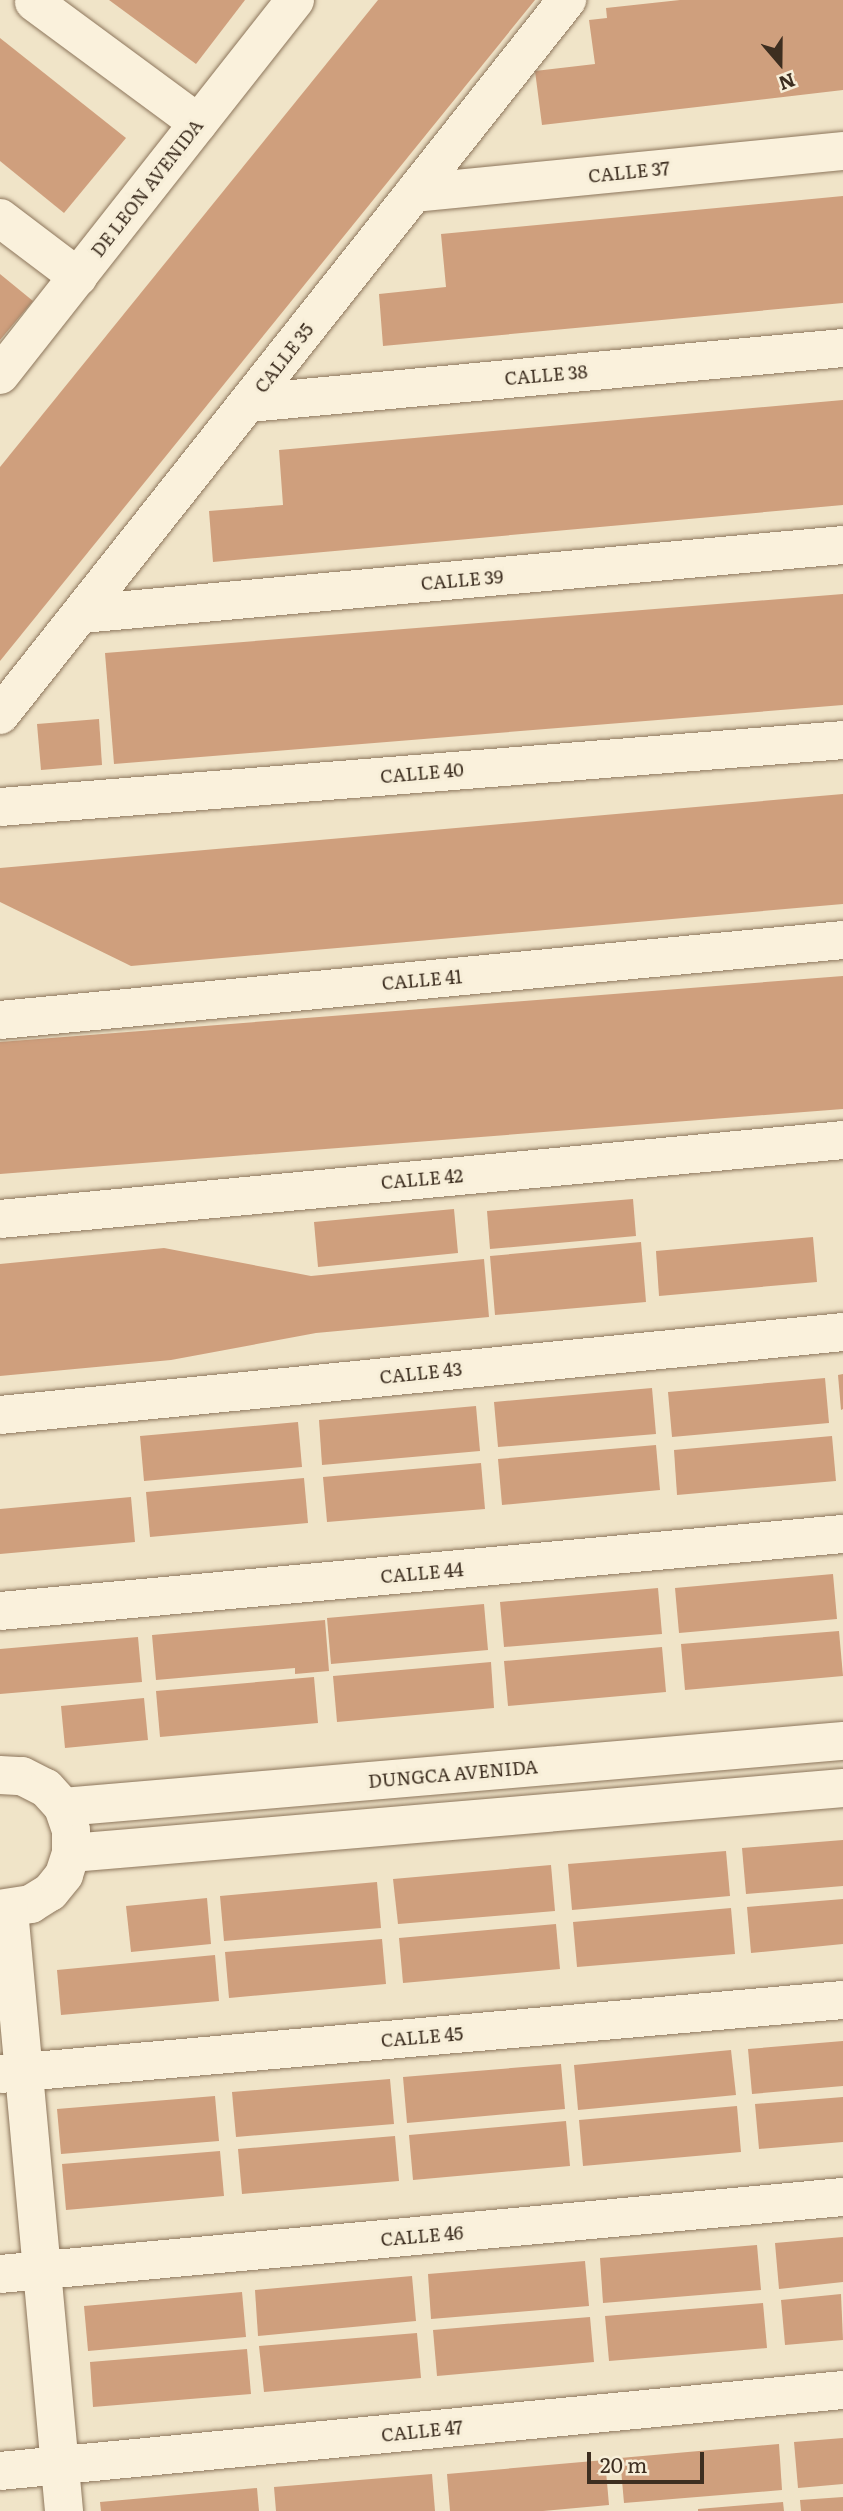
<!DOCTYPE html>
<style>
body{margin:0}
#map{position:relative;width:843px;height:2511px;overflow:hidden;background:#f0e4c8;font-family:Literata,serif}
div>[style]{position:absolute}
.building>*{inset:0;background:#cf9f7d}
.roads{filter:drop-shadow(0 0 2px #8d765c) drop-shadow(0 0 2px #8d765c)}
.minor>*{height:38px;margin:-19px;padding:0 19px;transform-origin:19px;border-radius:19px;background:#faf1dc}
span{translate:-50% -50%;white-space:nowrap;text-align:center;line-height:1.15;-webkit-text-stroke:6px #f7eed8;paint-order:stroke}
.street-label{font-size:18px;color:#3d2e20}
.north{position:absolute;left:745px;top:28px;width:70px;height:70px;-webkit-text-stroke:5px #f7eed8;paint-order:stroke;rotate:160deg;font-size:19px;font-weight:700;line-height:28px;text-align:center;color:#3d2e20}
.north::after{content:'';display:block;margin:auto;width:24px;height:32px;background:#3d2e20;clip-path:polygon(50% 0,100% 100%,50% 72%,0 100%)}
.scale{position:absolute;left:587px;top:2452px;width:117px;height:32px;box-sizing:border-box;border:4px solid #3d2e20;border-top:0;padding-left:9px;font-size:21px;line-height:24px;white-space:nowrap;color:#3d2e20;-webkit-text-stroke:5px #f7eed8;paint-order:stroke}
</style>
<div id="map">
<div class="building">
<div style="clip-path:polygon(109px 0,245px 0,196px 64px)"></div>
<div style="clip-path:polygon(378px 0,535px 0,0 661px,0 467px)"></div>
<div style="clip-path:polygon(680px 0,843px 0,843px 90px,542px 125px,535px 71px,595px 64px,589px 20px,607px 18px,606px 8px)"></div>
<div style="clip-path:polygon(0 38px,126px 138px,64px 213px,0 161px)"></div>
<div style="clip-path:polygon(843px 196px,843px 303px,383px 346px,379px 294px,446px 287px,441px 234px)"></div>
<div style="clip-path:polygon(0 274px,33px 301px,0 340px)"></div>
<div style="clip-path:polygon(843px 400px,843px 505px,213px 562px,209px 511px,283px 505px,279px 450px)"></div>
<div style="clip-path:polygon(843px 594px,843px 705px,114px 764px,105px 653px)"></div>
<div style="clip-path:polygon(99px 719px,102px 765px,41px 770px,37px 724px)"></div>
<div style="clip-path:polygon(843px 794px,843px 904px,131px 966px,0 902px,0 868px)"></div>
<div style="clip-path:polygon(843px 976px,843px 1109px,0 1174px,0 1042px)"></div>
<div style="clip-path:polygon(633px 1199px,636px 1236px,490px 1249px,487px 1211px)"></div>
<div style="clip-path:polygon(454px 1209px,458px 1253px,318px 1267px,314px 1222px)"></div>
<div style="clip-path:polygon(813px 1237px,817px 1282px,659px 1296px,656px 1251px)"></div>
<div style="clip-path:polygon(641px 1242px,646px 1302px,495px 1315px,490px 1256px)"></div>
<div style="clip-path:polygon(164px 1248px,311px 1276px,484px 1259px,489px 1317px,316px 1333px,171px 1360px,0 1376px,0 1264px)"></div>
<div style="clip-path:polygon(843px 1374px,843px 1409px,841px 1410px,838px 1375px)"></div>
<div style="clip-path:polygon(825px 1378px,829px 1423px,672px 1437px,668px 1392px)"></div>
<div style="clip-path:polygon(652px 1388px,656px 1434px,498px 1447px,494px 1402px)"></div>
<div style="clip-path:polygon(476px 1406px,480px 1451px,322px 1465px,319px 1420px)"></div>
<div style="clip-path:polygon(298px 1422px,302px 1467px,144px 1481px,140px 1436px)"></div>
<div style="clip-path:polygon(832px 1436px,836px 1481px,677px 1495px,674px 1450px)"></div>
<div style="clip-path:polygon(656px 1445px,660px 1490px,502px 1505px,498px 1459px)"></div>
<div style="clip-path:polygon(481px 1463px,485px 1509px,327px 1522px,323px 1477px)"></div>
<div style="clip-path:polygon(304px 1478px,308px 1523px,150px 1537px,146px 1492px)"></div>
<div style="clip-path:polygon(131px 1497px,135px 1542px,0 1554px,0 1509px)"></div>
<div style="clip-path:polygon(833px 1574px,837px 1619px,679px 1633px,675px 1588px)"></div>
<div style="clip-path:polygon(658px 1588px,662px 1634px,504px 1647px,500px 1602px)"></div>
<div style="clip-path:polygon(484px 1604px,488px 1650px,331px 1664px,327px 1618px)"></div>
<div style="clip-path:polygon(325px 1620px,329px 1671px,295px 1674px,295px 1668px,156px 1680px,152px 1635px)"></div>
<div style="clip-path:polygon(839px 1631px,843px 1676px,685px 1690px,681px 1644px)"></div>
<div style="clip-path:polygon(138px 1637px,142px 1682px,0 1694px,0 1649px)"></div>
<div style="clip-path:polygon(662px 1647px,666px 1692px,508px 1706px,504px 1661px)"></div>
<div style="clip-path:polygon(491px 1662px,494px 1708px,337px 1722px,333px 1676px)"></div>
<div style="clip-path:polygon(314px 1677px,318px 1723px,160px 1737px,156px 1691px)"></div>
<div style="clip-path:polygon(144px 1698px,148px 1740px,65px 1748px,61px 1706px)"></div>
<div style="clip-path:polygon(843px 1840px,843px 1886px,746px 1894px,742px 1848px)"></div>
<div style="clip-path:polygon(726px 1851px,730px 1896px,572px 1910px,568px 1864px)"></div>
<div style="clip-path:polygon(551px 1865px,555px 1911px,398px 1924px,393px 1879px)"></div>
<div style="clip-path:polygon(377px 1882px,381px 1928px,224px 1941px,220px 1896px)"></div>
<div style="clip-path:polygon(207px 1898px,211px 1944px,131px 1952px,126px 1906px)"></div>
<div style="clip-path:polygon(843px 1899px,843px 1944px,751px 1953px,747px 1907px)"></div>
<div style="clip-path:polygon(731px 1908px,735px 1954px,577px 1967px,573px 1922px)"></div>
<div style="clip-path:polygon(556px 1924px,560px 1969px,403px 1983px,399px 1938px)"></div>
<div style="clip-path:polygon(382px 1939px,386px 1984px,229px 1998px,225px 1952px)"></div>
<div style="clip-path:polygon(215px 1955px,219px 2001px,61px 2015px,57px 1970px)"></div>
<div style="clip-path:polygon(843px 2041px,843px 2086px,752px 2094px,748px 2049px)"></div>
<div style="clip-path:polygon(731px 2050px,736px 2095px,578px 2110px,574px 2065px)"></div>
<div style="clip-path:polygon(561px 2064px,565px 2109px,407px 2123px,403px 2077px)"></div>
<div style="clip-path:polygon(390px 2079px,394px 2124px,236px 2137px,232px 2092px)"></div>
<div style="clip-path:polygon(215px 2096px,219px 2141px,61px 2154px,57px 2109px)"></div>
<div style="clip-path:polygon(843px 2097px,843px 2142px,759px 2149px,755px 2104px)"></div>
<div style="clip-path:polygon(737px 2106px,741px 2152px,583px 2166px,579px 2120px)"></div>
<div style="clip-path:polygon(566px 2121px,570px 2166px,413px 2180px,409px 2135px)"></div>
<div style="clip-path:polygon(395px 2136px,399px 2181px,242px 2194px,238px 2149px)"></div>
<div style="clip-path:polygon(220px 2151px,224px 2196px,66px 2210px,62px 2164px)"></div>
<div style="clip-path:polygon(843px 2237px,843px 2282px,779px 2289px,775px 2243px)"></div>
<div style="clip-path:polygon(757px 2245px,761px 2290px,603px 2303px,600px 2258px)"></div>
<div style="clip-path:polygon(585px 2261px,589px 2306px,431px 2319px,428px 2274px)"></div>
<div style="clip-path:polygon(412px 2276px,416px 2321px,258px 2336px,255px 2290px)"></div>
<div style="clip-path:polygon(242px 2292px,246px 2337px,88px 2351px,84px 2306px)"></div>
<div style="clip-path:polygon(841px 2294px,843px 2340px,785px 2345px,781px 2300px)"></div>
<div style="clip-path:polygon(763px 2303px,767px 2348px,609px 2361px,605px 2316px)"></div>
<div style="clip-path:polygon(590px 2317px,594px 2362px,437px 2376px,433px 2330px)"></div>
<div style="clip-path:polygon(417px 2333px,421px 2378px,264px 2392px,259px 2346px)"></div>
<div style="clip-path:polygon(247px 2349px,251px 2394px,93px 2407px,90px 2362px)"></div>
<div style="clip-path:polygon(843px 2438px,843px 2484px,798px 2488px,794px 2442px)"></div>
<div style="clip-path:polygon(779px 2444px,782px 2490px,624px 2503px,620px 2458px)"></div>
<div style="clip-path:polygon(605px 2460px,609px 2505px,543px 2511px,450px 2511px,447px 2474px)"></div>
<div style="clip-path:polygon(432px 2474px,435px 2511px,276px 2511px,274px 2487px)"></div>
<div style="clip-path:polygon(257px 2488px,259px 2511px,101px 2511px,100px 2502px)"></div>
<div style="clip-path:polygon(843px 2497px,843px 2511px,801px 2511px,800px 2500px)"></div>
<div style="clip-path:polygon(783px 2502px,784px 2511px,698px 2511px,698px 2509px)"></div>
</div>
<div class="roads">
<div class="minor">
<div style="left:34px;top:2px;width:204px;rotate:36.4deg"></div>
<div style="left:414px;top:193px;width:431px;rotate:-5.6deg"></div>
<div style="left:0;top:218px;width:98px;rotate:37.1deg"></div>
<div style="left:0;top:375px;width:477px;rotate:-51.8deg"></div>
<div style="left:249px;top:403px;width:597px;rotate:-5.29deg"></div>
<div style="left:82px;top:614px;width:764px;rotate:-5.18deg"></div>
<div style="left:0;top:715px;width:913px;rotate:-51.59deg"></div>
<div style="left:0;top:807px;width:846px;rotate:-4.54deg"></div>
<div style="left:0;top:1020px;width:847px;rotate:-5.42deg"></div>
<div style="left:0;top:1219px;width:847px;rotate:-5.35deg"></div>
<div style="left:0;top:1415px;width:847px;rotate:-5.62deg"></div>
<div style="left:0;top:1611px;width:847px;rotate:-5.22deg"></div>
<div style="left:0;top:1775px;width:22px;rotate:3deg"></div>
<div style="left:22px;top:1776px;width:27px;rotate:27deg"></div>
<div style="left:46px;top:1788px;width:25px;rotate:48deg"></div>
<div style="left:63px;top:1807px;width:24px;rotate:71deg"></div>
<div style="left:71px;top:1830px;width:23px;rotate:90deg"></div>
<div style="left:71px;top:1853px;width:23px;rotate:108deg"></div>
<div style="left:64px;top:1875px;width:22px;rotate:129deg"></div>
<div style="left:50px;top:1892px;width:22px;rotate:148deg"></div>
<div style="left:31px;top:1904px;width:31px;rotate:171deg"></div>
<div style="left:63px;top:1807px;width:783px;rotate:-4.84deg"></div>
<div style="left:71px;top:1853px;width:775px;rotate:-4.81deg"></div>
<div style="left:9px;top:1910px;width:604px;rotate:84.77deg"></div>
<div style="left:0;top:2074px;width:846px;rotate:-5.02deg"></div>
<div style="left:0;top:2274px;width:847px;rotate:-5.22deg"></div>
<div style="left:0;top:2471px;width:847px;rotate:-5.49deg"></div>
</div>
</div>
<div class="street-label">
<span style="left:629px;top:172px;rotate:-6deg">CALLE 37</span>
<span style="left:147px;top:188px;rotate:-52deg">DE LEON AVENIDA</span>
<span style="left:284px;top:358px;rotate:-52deg">CALLE 35</span>
<span style="left:546px;top:375px;rotate:-5deg">CALLE 38</span>
<span style="left:462px;top:580px;rotate:-5deg">CALLE 39</span>
<span style="left:422px;top:773px;rotate:-5deg">CALLE 40</span>
<span style="left:422px;top:980px;rotate:-5deg">CALLE 41</span>
<span style="left:422px;top:1179px;rotate:-5deg">CALLE 42</span>
<span style="left:421px;top:1373px;rotate:-6deg">CALLE 43</span>
<span style="left:422px;top:1573px;rotate:-5deg">CALLE 44</span>
<span style="left:453px;top:1774px;rotate:-5deg">DUNGCA AVENIDA</span>
<span style="left:422px;top:2037px;rotate:-5deg">CALLE 45</span>
<span style="left:422px;top:2236px;rotate:-5deg">CALLE 46</span>
<span style="left:422px;top:2431px;rotate:-6deg">CALLE 47</span>
</div>
<div class="north">N</div>
<div class="scale">20 m</div>
</div>
